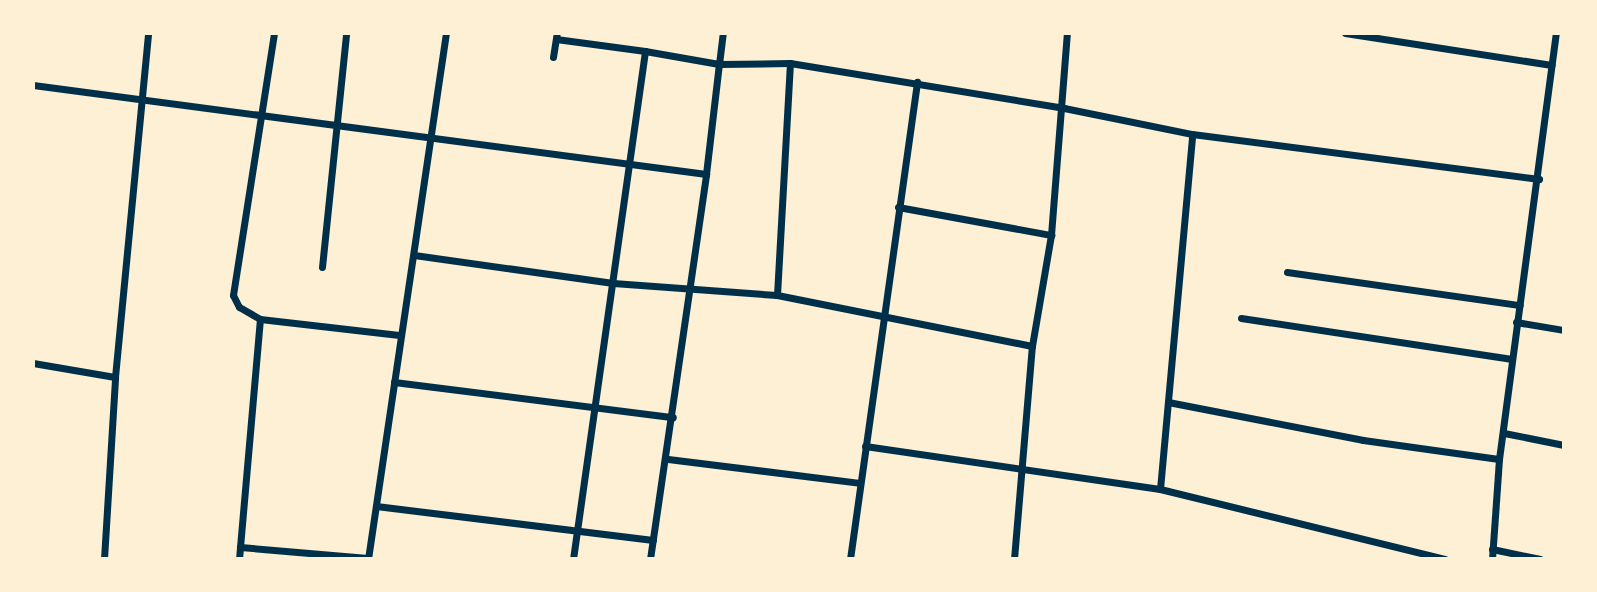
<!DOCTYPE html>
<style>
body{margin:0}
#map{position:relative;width:1597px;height:592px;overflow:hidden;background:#fdf0d5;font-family:Rubik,sans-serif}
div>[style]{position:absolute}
.minor>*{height:7px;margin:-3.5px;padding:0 3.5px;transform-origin:3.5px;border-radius:3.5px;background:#003049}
span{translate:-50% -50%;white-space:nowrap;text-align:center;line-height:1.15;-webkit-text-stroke:5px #fdf0d5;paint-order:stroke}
.frame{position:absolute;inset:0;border:35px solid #fdf0d5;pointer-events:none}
</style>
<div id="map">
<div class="minor">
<div style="left:1345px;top:33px;width:209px;rotate:8.8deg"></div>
<div style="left:556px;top:39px;width:90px;rotate:7.7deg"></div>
<div style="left:553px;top:57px;width:24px;rotate:-81deg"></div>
<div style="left:33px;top:85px;width:679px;rotate:7.53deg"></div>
<div style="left:706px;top:174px;width:111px;rotate:-83.3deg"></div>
<div style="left:719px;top:64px;width:71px;rotate:-0.8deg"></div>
<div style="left:790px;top:63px;width:278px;rotate:9.3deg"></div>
<div style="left:1064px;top:108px;width:131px;rotate:11.5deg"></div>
<div style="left:1192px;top:134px;width:350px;rotate:7.4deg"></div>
<div style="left:898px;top:207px;width:156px;rotate:10.4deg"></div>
<div style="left:414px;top:255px;width:201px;rotate:8deg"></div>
<div style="left:613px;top:283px;width:164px;rotate:4.2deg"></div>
<div style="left:777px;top:295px;width:260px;rotate:11.3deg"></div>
<div style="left:322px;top:267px;width:235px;rotate:-84.1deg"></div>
<div style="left:1287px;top:272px;width:235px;rotate:8.1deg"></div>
<div style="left:777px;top:295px;width:232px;rotate:-86.8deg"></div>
<div style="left:1241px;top:318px;width:274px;rotate:8.6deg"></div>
<div style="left:260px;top:319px;width:24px;rotate:-150deg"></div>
<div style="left:239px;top:307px;width:13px;rotate:-117deg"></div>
<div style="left:233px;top:295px;width:265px;rotate:-81.1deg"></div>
<div style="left:1516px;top:322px;width:49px;rotate:9.5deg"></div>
<div style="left:33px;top:363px;width:83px;rotate:9.7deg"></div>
<div style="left:394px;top:382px;width:281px;rotate:7.2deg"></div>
<div style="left:1168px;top:402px;width:199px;rotate:11deg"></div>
<div style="left:1363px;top:440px;width:137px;rotate:8deg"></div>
<div style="left:1504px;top:433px;width:61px;rotate:11.3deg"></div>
<div style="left:865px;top:446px;width:298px;rotate:8.3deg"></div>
<div style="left:1160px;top:489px;width:294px;rotate:13.8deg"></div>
<div style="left:668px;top:459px;width:193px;rotate:7.1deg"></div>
<div style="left:1160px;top:489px;width:356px;rotate:-84.8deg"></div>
<div style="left:376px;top:506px;width:279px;rotate:7deg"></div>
<div style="left:240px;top:547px;width:229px;rotate:-85deg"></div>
<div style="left:260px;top:319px;width:140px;rotate:6.6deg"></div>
<div style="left:1492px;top:549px;width:49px;rotate:11.8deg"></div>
<div style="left:104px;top:559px;width:182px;rotate:-86.5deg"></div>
<div style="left:115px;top:377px;width:346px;rotate:-84.5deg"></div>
<div style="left:239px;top:559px;width:12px;rotate:-85deg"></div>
<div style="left:240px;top:547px;width:128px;rotate:4.9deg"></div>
<div style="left:368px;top:559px;width:532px;rotate:-81.57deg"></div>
<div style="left:573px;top:559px;width:513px;rotate:-81.93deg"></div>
<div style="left:645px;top:51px;width:75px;rotate:10deg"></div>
<div style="left:719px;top:64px;width:31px;rotate:-83deg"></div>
<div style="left:650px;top:559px;width:389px;rotate:-81.7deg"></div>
<div style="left:850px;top:559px;width:482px;rotate:-82deg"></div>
<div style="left:1014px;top:559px;width:214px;rotate:-85.2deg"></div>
<div style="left:1032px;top:346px;width:113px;rotate:-80.3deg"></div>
<div style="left:1051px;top:235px;width:203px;rotate:-85.5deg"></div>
<div style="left:1492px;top:559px;width:100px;rotate:-86deg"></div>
<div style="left:1499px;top:459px;width:430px;rotate:-82.4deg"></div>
</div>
<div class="frame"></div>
</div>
